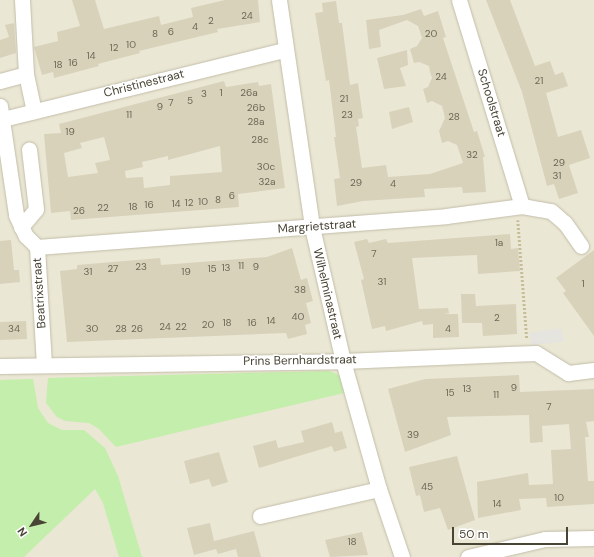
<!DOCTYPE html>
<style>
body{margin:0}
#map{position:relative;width:594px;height:557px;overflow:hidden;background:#f5f3e7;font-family:"DM Sans",sans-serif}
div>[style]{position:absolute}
.residential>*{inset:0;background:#eae7d4}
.green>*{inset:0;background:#c4eeab}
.parking>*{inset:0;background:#e6e4df}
.building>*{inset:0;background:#d8d2bb}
.path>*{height:2.5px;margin-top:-1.25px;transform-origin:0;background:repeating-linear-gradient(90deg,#c5bd98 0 2px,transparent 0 4px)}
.roads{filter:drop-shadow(0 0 1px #c2bda8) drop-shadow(0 0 1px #c2bda8)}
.street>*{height:15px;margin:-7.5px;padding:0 7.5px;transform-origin:7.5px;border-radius:7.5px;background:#fff}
span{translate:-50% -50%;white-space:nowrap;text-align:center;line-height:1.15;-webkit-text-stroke:3px #fff;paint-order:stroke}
.number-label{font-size:10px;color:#6d6856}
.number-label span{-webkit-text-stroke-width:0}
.street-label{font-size:12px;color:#494535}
.north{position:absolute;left:12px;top:505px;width:40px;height:40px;-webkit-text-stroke:3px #fff;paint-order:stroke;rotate:235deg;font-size:11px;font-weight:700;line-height:16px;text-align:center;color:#494535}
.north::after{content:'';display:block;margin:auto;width:14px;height:18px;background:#494535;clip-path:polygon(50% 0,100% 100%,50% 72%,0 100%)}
.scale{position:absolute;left:452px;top:527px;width:116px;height:18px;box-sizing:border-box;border:2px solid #494535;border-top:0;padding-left:5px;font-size:12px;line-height:14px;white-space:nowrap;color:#494535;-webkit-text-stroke:3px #fff;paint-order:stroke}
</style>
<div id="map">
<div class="residential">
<div style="clip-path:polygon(0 0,594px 0,594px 557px,0 557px)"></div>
</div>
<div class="green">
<div style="clip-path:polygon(329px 371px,339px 375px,344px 393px,116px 447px,99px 429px,89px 423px,65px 421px,57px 417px,46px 403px,48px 378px)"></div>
<div style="clip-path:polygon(33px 379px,38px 408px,48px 423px,62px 430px,84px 430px,105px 448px,118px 476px,142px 557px,119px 557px,103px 503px,95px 489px,24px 557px,0 557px,0 380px)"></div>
</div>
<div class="parking">
<div style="clip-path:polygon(561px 328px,564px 342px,531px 345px,529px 333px)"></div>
</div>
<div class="building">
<div style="clip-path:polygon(72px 0,95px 0,104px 29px,159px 16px,161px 25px,193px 17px,191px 8px,225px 0,258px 0,260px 22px,217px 29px,218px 32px,139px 51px,140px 53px,98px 64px,99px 66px,54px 78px,53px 72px,42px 75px,34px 47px,58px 41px,57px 32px,80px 26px)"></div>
<div style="clip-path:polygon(486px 0,510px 0,535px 66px,550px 61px,555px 75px,563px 72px,568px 86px,546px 93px,558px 137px,581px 130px,590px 158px,569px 165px,578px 193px,559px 199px,554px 184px,547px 186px,522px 92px)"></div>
<div style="clip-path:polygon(336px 1px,339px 23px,342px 23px,350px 85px,358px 83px,363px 118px,358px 119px,359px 126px,356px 127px,362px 168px,386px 165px,388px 177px,430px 174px,463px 163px,457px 145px,448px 141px,442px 143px,439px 131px,445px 118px,442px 106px,432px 101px,427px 103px,423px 89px,428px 87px,432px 78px,430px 72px,429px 66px,419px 62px,414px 63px,410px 49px,417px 46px,422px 38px,418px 26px,407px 20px,379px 30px,381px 47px,369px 49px,366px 20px,403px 15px,421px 9px,424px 16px,438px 11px,446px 37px,443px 38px,474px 132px,477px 131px,485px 157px,483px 157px,486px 192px,463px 193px,462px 187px,424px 189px,425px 197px,363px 201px,337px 206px,334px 179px,340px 178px,334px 137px,336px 137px,329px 80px,326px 81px,315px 13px,323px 12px,322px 3px)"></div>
<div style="clip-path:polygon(14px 23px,16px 53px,0 58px,0 40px,9px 37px,5px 25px)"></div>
<div style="clip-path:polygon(407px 50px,408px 65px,400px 68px,406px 86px,384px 89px,377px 58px)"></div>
<div style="clip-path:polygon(evenodd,224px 81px,226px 87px,258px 82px,259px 86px,271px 84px,285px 188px,238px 194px,239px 207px,71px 220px,70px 211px,51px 213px,44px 134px,61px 133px,59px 124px,224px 81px,104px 137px,110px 160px,95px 163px,98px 173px,68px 177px,64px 153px,82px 148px,80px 143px,104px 137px,224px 81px,220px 146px,222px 172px,170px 176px,170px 185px,144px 188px,143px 177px,126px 178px,125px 171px,143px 167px,142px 162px,168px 156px,168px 160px,220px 146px)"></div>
<div style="clip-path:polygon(409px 107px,413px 122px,392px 129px,389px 112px)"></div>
<div style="clip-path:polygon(510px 234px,511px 249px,518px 248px,520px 271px,478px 274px,477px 255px,412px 258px,419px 309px,448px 308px,449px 313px,444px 314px,458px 314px,459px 337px,433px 338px,433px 324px,423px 325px,422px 321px,386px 331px,385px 326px,372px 329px,361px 280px,364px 279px,354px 242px,367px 239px,369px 243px,386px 239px,388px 243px)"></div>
<div style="clip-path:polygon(11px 240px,14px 270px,19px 270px,20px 282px,0 284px,0 241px)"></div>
<div style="clip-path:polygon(292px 248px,301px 280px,307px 278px,313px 301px,306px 303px,311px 323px,305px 325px,307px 334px,288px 339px,286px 333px,67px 342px,60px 271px,77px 269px,77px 265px,160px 258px,161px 265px,267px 257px)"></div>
<div style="clip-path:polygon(594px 250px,594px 336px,563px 293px,566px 291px,556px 278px)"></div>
<div style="clip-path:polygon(461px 294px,475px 294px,476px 306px,516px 304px,517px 334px,483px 336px,482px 323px,462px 323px)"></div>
<div style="clip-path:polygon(26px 321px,27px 339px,0 340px,0 322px)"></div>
<div style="clip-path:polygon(519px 375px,520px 392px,594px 389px,594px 421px,586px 422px,589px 437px,585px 437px,588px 481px,594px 481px,594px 504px,547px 507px,546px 498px,519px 499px,521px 510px,478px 518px,477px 482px,528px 473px,529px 485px,553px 484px,551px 450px,571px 449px,569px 424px,542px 426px,543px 442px,530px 443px,529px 415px,447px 417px,451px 435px,405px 452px,388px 389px,425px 379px)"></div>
<div style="clip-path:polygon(332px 422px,335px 433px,342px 431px,347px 448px,334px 452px,332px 446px,259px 468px,253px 446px,276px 440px,278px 448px,304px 442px,301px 431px)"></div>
<div style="clip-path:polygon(219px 452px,228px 482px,212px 487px,209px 479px,190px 484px,184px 461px)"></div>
<div style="clip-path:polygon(457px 456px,475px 520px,448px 530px,440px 508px,424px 512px,420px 495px,416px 496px,409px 467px)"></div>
<div style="clip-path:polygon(210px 523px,214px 541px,254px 531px,261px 557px,238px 557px,236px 549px,218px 554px,216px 549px,194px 555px,187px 528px)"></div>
<div style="clip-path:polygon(362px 532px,368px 555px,330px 557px,325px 540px)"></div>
</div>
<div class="path">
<div style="left:518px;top:220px;width:119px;rotate:85.7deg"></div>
</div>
<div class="roads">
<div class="street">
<div style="left:22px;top:0;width:74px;rotate:86.9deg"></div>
<div style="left:26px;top:74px;width:38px;rotate:78deg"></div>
<div style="left:279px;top:0;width:229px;rotate:81.7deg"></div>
<div style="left:312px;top:227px;width:138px;rotate:77deg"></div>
<div style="left:343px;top:361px;width:133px;rotate:74.3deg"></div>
<div style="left:379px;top:489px;width:72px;rotate:71.3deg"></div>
<div style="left:459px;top:0;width:215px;rotate:73deg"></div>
<div style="left:0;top:81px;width:27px;rotate:-15deg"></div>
<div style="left:0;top:106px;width:110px;rotate:81.6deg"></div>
<div style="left:16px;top:215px;width:23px;rotate:65deg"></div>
<div style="left:26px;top:236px;width:16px;rotate:45deg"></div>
<div style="left:37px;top:247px;width:117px;rotate:86.6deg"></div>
<div style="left:3px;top:119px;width:289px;rotate:-13.8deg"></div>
<div style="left:21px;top:227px;width:23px;rotate:-50deg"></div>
<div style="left:36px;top:209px;width:60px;rotate:-96.7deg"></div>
<div style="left:37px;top:247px;width:410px;rotate:-4.3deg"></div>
<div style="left:446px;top:216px;width:77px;rotate:-7.5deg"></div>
<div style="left:522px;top:206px;width:29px;rotate:10deg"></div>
<div style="left:551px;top:211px;width:18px;rotate:41deg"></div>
<div style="left:565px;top:223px;width:28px;rotate:55deg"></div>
<div style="left:0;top:366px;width:343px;rotate:-0.8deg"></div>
<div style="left:343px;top:361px;width:193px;rotate:-2.4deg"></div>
<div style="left:536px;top:353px;width:38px;rotate:32deg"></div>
<div style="left:568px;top:373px;width:26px;rotate:-7deg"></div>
<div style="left:260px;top:516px;width:122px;rotate:-12.8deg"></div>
<div style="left:468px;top:557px;width:79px;rotate:-13.2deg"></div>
<div style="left:545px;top:539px;width:49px;rotate:-1.2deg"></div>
</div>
</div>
<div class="number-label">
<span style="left:247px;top:16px">24</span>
<span style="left:211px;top:21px">2</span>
<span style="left:195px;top:27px">4</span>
<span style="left:171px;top:32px">6</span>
<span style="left:155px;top:34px">8</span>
<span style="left:431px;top:34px">20</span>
<span style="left:131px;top:45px">10</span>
<span style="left:114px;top:48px">12</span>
<span style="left:91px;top:56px">14</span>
<span style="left:73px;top:63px">16</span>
<span style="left:58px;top:65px">18</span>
<span style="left:441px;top:77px">24</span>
<span style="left:539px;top:81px">21</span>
<span style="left:221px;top:93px">1</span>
<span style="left:249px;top:93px">26a</span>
<span style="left:204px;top:94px">3</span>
<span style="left:344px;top:99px">21</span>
<span style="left:190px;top:101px">5</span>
<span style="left:171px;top:103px">7</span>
<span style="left:160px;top:107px">9</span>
<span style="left:256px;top:108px">26b</span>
<span style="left:129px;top:115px">11</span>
<span style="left:347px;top:115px">23</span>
<span style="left:454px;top:117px">28</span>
<span style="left:256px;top:122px">28a</span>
<span style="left:70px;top:132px">19</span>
<span style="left:260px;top:140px">28c</span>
<span style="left:472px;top:155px">32</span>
<span style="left:559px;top:163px">29</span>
<span style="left:266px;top:167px">30c</span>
<span style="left:557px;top:176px">31</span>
<span style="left:267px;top:182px">32a</span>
<span style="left:356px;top:183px">29</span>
<span style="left:393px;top:184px">4</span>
<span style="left:232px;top:196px">6</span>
<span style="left:218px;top:200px">8</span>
<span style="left:203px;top:202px">10</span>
<span style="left:189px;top:203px">12</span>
<span style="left:176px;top:204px">14</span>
<span style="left:149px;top:205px">16</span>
<span style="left:133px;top:207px">18</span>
<span style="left:103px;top:208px">22</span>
<span style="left:79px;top:211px">26</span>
<span style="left:499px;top:243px">1a</span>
<span style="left:374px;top:254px">7</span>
<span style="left:241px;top:266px">11</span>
<span style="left:141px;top:267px">23</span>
<span style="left:256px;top:267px">9</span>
<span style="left:226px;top:268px">13</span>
<span style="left:113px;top:269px">27</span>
<span style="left:212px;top:269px">15</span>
<span style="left:88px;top:272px">31</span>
<span style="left:186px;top:272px">19</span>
<span style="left:382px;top:282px">31</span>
<span style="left:583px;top:284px">1</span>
<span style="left:300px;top:290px">38</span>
<span style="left:298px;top:317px">40</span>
<span style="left:497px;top:318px">2</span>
<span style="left:271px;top:321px">14</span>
<span style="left:227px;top:323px">18</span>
<span style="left:252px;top:323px">16</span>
<span style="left:208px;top:325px">20</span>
<span style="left:165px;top:327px">24</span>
<span style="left:181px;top:327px">22</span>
<span style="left:14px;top:329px">34</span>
<span style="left:92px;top:329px">30</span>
<span style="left:121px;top:329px">28</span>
<span style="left:137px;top:329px">26</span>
<span style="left:448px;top:329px">4</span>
<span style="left:514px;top:388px">9</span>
<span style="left:467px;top:389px">13</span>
<span style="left:450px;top:393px">15</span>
<span style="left:496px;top:395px">11</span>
<span style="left:549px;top:407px">7</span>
<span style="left:413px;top:435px">39</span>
<span style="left:427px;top:487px">45</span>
<span style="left:559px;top:498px">10</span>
<span style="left:497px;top:504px">14</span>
<span style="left:352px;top:542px">18</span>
</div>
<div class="street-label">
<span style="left:144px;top:84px;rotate:-14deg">Christinestraat</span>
<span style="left:491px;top:103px;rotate:73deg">Schoolstraat</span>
<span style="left:317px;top:227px;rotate:-4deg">Margrietstraat</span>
<span style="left:40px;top:293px;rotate:-94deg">Beatrixstraat</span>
<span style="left:327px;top:294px;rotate:77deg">Wilhelminastraat</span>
<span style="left:300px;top:361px;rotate:-1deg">Prins Bernhardstraat</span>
</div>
<div class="north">N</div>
<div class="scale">50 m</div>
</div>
